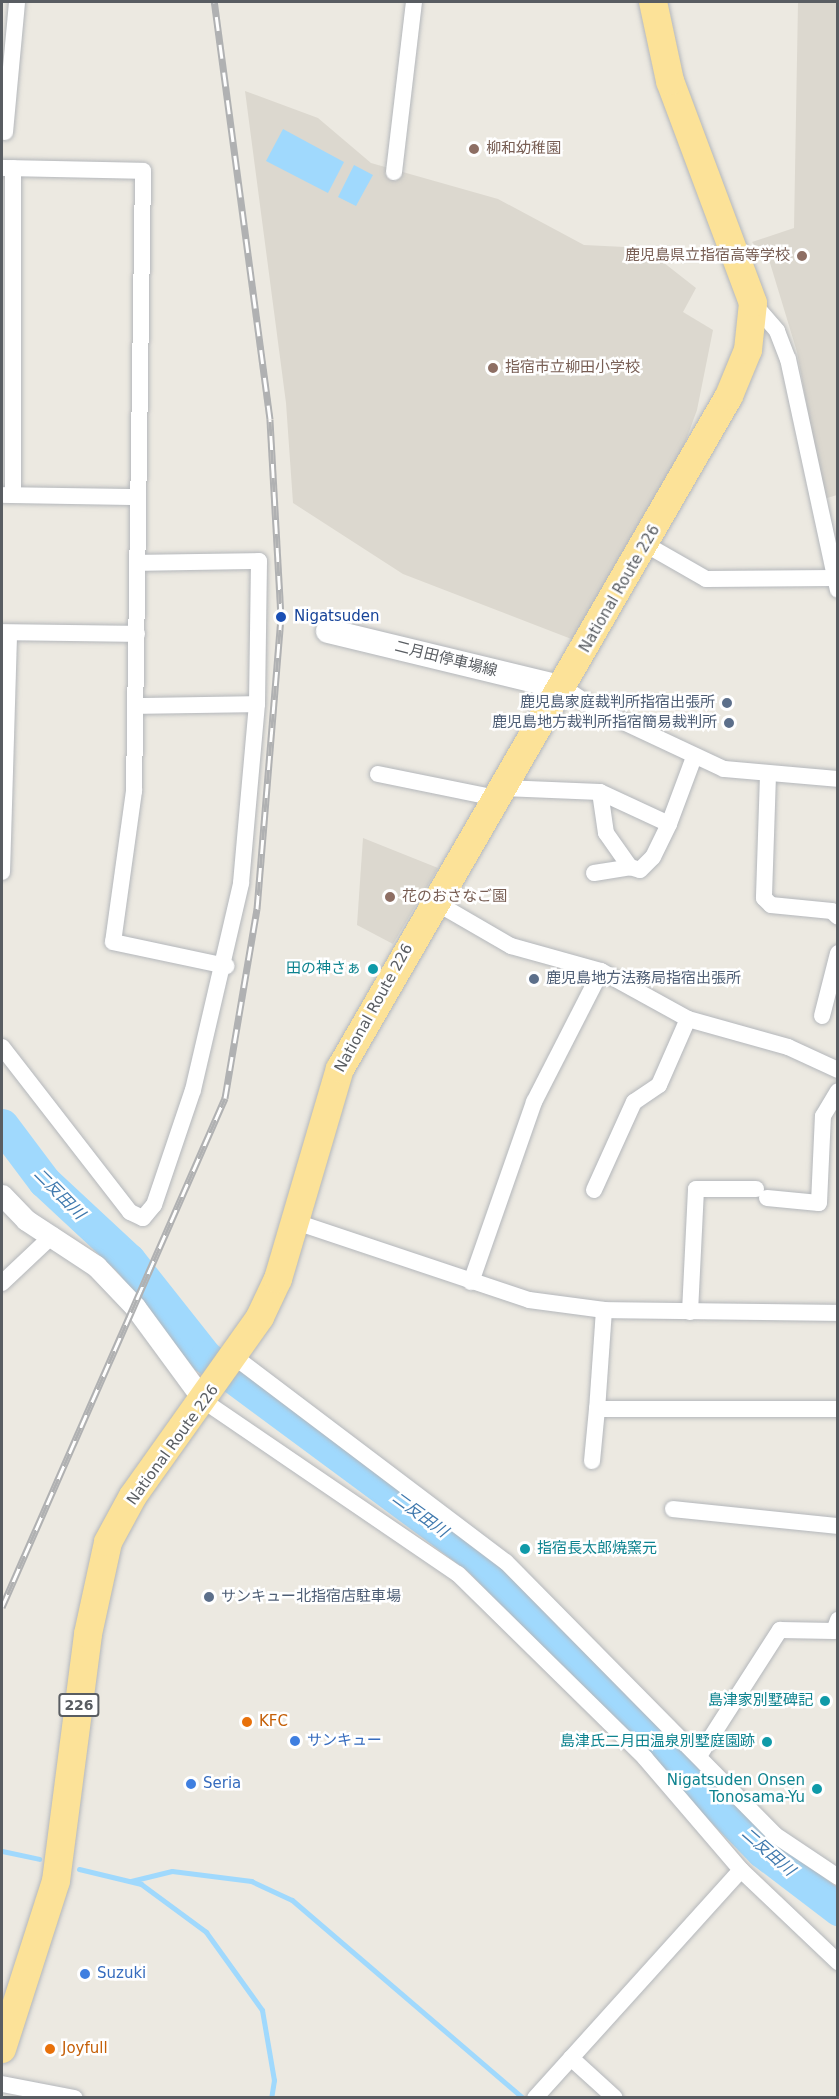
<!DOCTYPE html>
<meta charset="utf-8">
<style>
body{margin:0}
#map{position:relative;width:839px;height:2099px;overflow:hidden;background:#ece9e1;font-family:"DejaVu Sans","Noto Sans JP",sans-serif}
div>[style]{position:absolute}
.education>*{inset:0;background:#dcd8cf}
.water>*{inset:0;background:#a0d9fd}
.stream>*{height:5px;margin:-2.5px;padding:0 2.5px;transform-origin:2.5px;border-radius:2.5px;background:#a0d9fd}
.river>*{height:33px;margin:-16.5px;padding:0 16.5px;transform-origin:16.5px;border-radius:16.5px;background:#a0d9fd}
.roads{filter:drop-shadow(0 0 2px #b4b7bb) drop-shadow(0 0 2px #b4b7bb)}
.minor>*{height:16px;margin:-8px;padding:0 8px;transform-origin:8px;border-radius:8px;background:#fff}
.tertiary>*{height:21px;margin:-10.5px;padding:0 10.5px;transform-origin:10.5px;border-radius:10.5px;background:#fff}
.secondary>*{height:24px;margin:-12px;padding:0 12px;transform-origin:12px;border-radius:12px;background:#fff}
.trunk>*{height:28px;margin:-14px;padding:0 14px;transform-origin:14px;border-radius:14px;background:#fce298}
.rail>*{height:7px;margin-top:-3.5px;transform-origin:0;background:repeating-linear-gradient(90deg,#fff 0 14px,#b0b1b2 0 28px);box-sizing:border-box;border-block:2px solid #b0b1b2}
.dots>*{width:16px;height:16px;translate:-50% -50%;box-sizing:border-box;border:3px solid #fff;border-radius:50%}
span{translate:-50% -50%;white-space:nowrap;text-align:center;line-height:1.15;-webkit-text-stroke:5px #fff;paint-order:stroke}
.shield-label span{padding:2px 4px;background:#fff;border:2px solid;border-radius:4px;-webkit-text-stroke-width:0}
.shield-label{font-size:14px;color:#595d62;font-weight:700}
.education-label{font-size:15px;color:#785e54}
.left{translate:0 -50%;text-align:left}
.right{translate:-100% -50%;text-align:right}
.street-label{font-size:15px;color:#595d62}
.transit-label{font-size:15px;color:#164399}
.service-label{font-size:15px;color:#4e5e75}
.culture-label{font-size:15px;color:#0d838f}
.food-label{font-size:15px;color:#c56008}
.shop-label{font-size:15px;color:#366cbe}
.water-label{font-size:16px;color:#3f79ae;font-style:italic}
.frame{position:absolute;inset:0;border:3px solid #595d62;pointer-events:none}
</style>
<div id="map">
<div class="education">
<div style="clip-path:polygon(798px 2px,837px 2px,837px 495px,824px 499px,797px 352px,770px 263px,752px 242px,794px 228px)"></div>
<div style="clip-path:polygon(245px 91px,318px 118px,371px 163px,498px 199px,584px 245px,645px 248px,696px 288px,683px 312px,713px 330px,697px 410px,682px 451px,574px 640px,403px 574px,293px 503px,286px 403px)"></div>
<div style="clip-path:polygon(363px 838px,438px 868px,393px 944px,357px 925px)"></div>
</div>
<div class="water">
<div style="clip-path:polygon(283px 129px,344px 162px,328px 193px,266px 161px)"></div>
<div style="clip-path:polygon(354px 165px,373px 175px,356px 206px,338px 197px)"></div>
</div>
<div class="stream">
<div style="left:2px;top:1851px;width:38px;rotate:12deg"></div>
<div style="left:79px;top:1869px;width:64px;rotate:13.6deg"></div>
<div style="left:141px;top:1884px;width:81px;rotate:36.4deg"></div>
<div style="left:206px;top:1932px;width:96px;rotate:54.3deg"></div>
<div style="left:262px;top:2010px;width:71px;rotate:80.3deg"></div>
<div style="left:274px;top:2080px;width:18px;rotate:99deg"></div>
<div style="left:131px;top:1881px;width:42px;rotate:-13.7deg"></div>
<div style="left:172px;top:1871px;width:80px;rotate:7.2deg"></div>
<div style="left:251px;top:1881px;width:45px;rotate:24.9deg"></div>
<div style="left:292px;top:1900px;width:304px;rotate:40.6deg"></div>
</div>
<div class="river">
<div style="left:2px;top:1125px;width:70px;rotate:53.1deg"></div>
<div style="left:44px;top:1181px;width:116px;rotate:42.9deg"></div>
<div style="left:129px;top:1260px;width:124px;rotate:51.6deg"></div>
<div style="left:206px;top:1357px;width:338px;rotate:36.5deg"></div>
<div style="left:478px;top:1558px;width:408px;rotate:45.9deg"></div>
<div style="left:762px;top:1851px;width:96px;rotate:37.3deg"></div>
</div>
<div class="roads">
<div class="minor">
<div style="left:5px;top:132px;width:131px;rotate:-84.7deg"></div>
<div style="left:2px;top:168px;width:141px;rotate:1.2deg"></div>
<div style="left:143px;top:171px;width:620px;rotate:90.83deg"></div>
<div style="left:134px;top:791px;width:152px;rotate:97.9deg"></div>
<div style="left:113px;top:942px;width:116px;rotate:12deg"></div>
<div style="left:394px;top:172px;width:171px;rotate:-83.3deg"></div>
<div style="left:753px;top:303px;width:37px;rotate:49deg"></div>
<div style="left:777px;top:331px;width:30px;rotate:69deg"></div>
<div style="left:788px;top:359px;width:236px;rotate:77.8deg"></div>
<div style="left:4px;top:495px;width:134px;rotate:0.9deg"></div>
<div style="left:13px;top:495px;width:327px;rotate:-90deg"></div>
<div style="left:645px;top:544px;width:70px;rotate:29.8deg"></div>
<div style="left:706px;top:579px;width:128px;rotate:-0.4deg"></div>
<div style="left:2px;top:632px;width:135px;rotate:0.8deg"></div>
<div style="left:564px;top:688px;width:40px;rotate:32.9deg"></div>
<div style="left:598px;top:710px;width:139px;rotate:25.1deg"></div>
<div style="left:724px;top:769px;width:114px;rotate:5deg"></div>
<div style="left:136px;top:706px;width:121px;rotate:-0.9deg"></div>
<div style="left:378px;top:774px;width:120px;rotate:11.5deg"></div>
<div style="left:768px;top:775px;width:123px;rotate:91.9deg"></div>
<div style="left:764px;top:898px;width:10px;rotate:45deg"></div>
<div style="left:771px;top:905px;width:61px;rotate:5.6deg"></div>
<div style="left:832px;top:911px;width:8px;rotate:45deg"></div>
<div style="left:503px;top:788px;width:97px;rotate:2.4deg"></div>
<div style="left:600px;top:792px;width:76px;rotate:24.9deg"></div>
<div style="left:669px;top:824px;width:72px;rotate:-69.5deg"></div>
<div style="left:600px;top:792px;width:41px;rotate:81.7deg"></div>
<div style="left:606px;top:833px;width:42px;rotate:54.8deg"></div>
<div style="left:630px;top:867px;width:10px;rotate:17deg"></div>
<div style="left:640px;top:870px;width:18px;rotate:-45deg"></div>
<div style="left:653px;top:857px;width:37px;rotate:-64deg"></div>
<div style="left:2px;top:872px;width:239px;rotate:-88.3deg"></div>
<div style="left:594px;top:873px;width:36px;rotate:-9deg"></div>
<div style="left:435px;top:902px;width:88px;rotate:30.1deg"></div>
<div style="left:511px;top:946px;width:93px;rotate:15.5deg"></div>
<div style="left:601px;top:971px;width:99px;rotate:28.9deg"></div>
<div style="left:688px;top:1019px;width:104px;rotate:15.6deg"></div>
<div style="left:788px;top:1047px;width:55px;rotate:24.7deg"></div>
<div style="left:822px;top:1016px;width:65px;rotate:-75.7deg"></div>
<div style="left:2px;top:1047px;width:209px;rotate:52.2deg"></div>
<div style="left:130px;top:1212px;width:14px;rotate:25deg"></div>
<div style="left:143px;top:1218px;width:17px;rotate:-50deg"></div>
<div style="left:154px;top:1205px;width:121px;rotate:-71.3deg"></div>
<div style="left:193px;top:1090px;width:212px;rotate:-76.9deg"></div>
<div style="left:241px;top:883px;width:180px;rotate:-84.9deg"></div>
<div style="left:257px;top:704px;width:143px;rotate:-89.2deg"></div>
<div style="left:259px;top:561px;width:121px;rotate:179.1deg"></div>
<div style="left:594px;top:1190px;width:97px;rotate:-65.6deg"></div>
<div style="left:634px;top:1102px;width:30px;rotate:-34deg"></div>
<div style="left:659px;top:1085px;width:72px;rotate:-66.3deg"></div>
<div style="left:767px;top:1198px;width:52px;rotate:5.5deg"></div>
<div style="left:819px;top:1203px;width:87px;rotate:-87.4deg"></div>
<div style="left:823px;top:1116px;width:29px;rotate:-59deg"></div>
<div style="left:293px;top:1221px;width:249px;rotate:18.5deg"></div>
<div style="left:529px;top:1300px;width:76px;rotate:7.6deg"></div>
<div style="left:604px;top:1310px;width:234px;rotate:0.7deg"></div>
<div style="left:471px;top:1282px;width:191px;rotate:-70.7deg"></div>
<div style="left:534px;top:1102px;width:147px;rotate:-62.9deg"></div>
<div style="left:2px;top:1283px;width:70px;rotate:-43.3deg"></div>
<div style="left:604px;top:1310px;width:99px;rotate:94deg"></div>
<div style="left:597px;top:1409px;width:241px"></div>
<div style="left:690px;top:1312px;width:123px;rotate:-87.2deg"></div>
<div style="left:696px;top:1189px;width:60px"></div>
<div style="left:236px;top:1358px;width:338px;rotate:37.1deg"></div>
<div style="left:506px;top:1562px;width:383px;rotate:45.4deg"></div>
<div style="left:775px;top:1835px;width:76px;rotate:33.7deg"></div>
<div style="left:204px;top:1401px;width:307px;rotate:34.3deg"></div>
<div style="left:458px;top:1574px;width:262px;rotate:44.5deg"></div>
<div style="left:645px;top:1758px;width:148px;rotate:49.4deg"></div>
<div style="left:741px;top:1870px;width:134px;rotate:43.5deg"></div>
<div style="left:592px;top:1461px;width:52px;rotate:-84.5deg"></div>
<div style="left:673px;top:1509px;width:166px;rotate:5.9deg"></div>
<div style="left:699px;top:1756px;width:150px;rotate:-57.3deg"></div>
<div style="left:780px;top:1630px;width:54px;rotate:1.1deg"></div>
<div style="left:834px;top:1631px;width:12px;rotate:-70deg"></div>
<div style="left:571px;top:2058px;width:59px;rotate:42.3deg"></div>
<div style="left:2px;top:2084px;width:74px;rotate:10.9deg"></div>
<div style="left:535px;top:2098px;width:307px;rotate:-47.9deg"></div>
</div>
<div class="tertiary">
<div style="left:2px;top:1195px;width:35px;rotate:46deg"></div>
<div style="left:26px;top:1220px;width:84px;rotate:33.3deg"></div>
<div style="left:96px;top:1266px;width:57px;rotate:46.4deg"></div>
<div style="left:135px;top:1307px;width:117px;rotate:53.7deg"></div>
</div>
<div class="secondary">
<div style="left:328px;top:631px;width:243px;rotate:13.6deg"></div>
</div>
<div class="trunk">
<div style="left:2px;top:2049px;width:176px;rotate:-72.2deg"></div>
<div style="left:56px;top:1881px;width:249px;rotate:-82.6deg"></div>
<div style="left:88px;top:1634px;width:94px;rotate:-77.7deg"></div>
<div style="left:108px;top:1542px;width:52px;rotate:-61.5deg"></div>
<div style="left:133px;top:1496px;width:219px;rotate:-54.6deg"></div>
<div style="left:260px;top:1317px;width:42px;rotate:-64.7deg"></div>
<div style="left:278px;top:1279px;width:219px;rotate:-73.6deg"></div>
<div style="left:340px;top:1069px;width:777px;rotate:-59.97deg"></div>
<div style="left:729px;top:396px;width:50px;rotate:-67.6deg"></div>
<div style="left:748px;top:350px;width:47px;rotate:-83.9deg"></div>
<div style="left:753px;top:303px;width:237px;rotate:-110.5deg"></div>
<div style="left:670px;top:81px;width:81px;rotate:-102.1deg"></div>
</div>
</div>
<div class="rail">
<div style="left:2px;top:1607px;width:556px;rotate:-66.34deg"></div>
<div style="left:225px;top:1098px;width:192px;rotate:-80.4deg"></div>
<div style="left:257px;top:909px;width:293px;rotate:-85.3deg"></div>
<div style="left:281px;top:617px;width:198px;rotate:-93.2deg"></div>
<div style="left:270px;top:419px;width:421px;rotate:-97.6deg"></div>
</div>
<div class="dots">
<div style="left:474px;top:149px;background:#8d6e63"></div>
<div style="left:802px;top:256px;background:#8d6e63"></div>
<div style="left:493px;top:368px;background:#8d6e63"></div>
<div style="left:281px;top:617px;background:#1a4fb4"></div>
<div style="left:727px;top:703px;background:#5c6f8a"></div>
<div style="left:729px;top:723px;background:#5c6f8a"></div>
<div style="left:390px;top:897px;background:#8d6e63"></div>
<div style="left:373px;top:969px;background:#0f9aa8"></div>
<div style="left:534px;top:979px;background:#5c6f8a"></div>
<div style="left:525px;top:1549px;background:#0f9aa8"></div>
<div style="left:209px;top:1597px;background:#5c6f8a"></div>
<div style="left:825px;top:1701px;background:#0f9aa8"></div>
<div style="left:247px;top:1722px;background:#e8710a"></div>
<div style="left:295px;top:1741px;background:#3f7fe0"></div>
<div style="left:767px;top:1742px;background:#0f9aa8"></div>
<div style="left:191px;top:1784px;background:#3f7fe0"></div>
<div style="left:817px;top:1789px;background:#0f9aa8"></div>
<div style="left:85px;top:1974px;background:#3f7fe0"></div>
<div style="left:50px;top:2049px;background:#e8710a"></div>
</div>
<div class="shield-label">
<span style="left:79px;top:1705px">226</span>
</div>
<div class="education-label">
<span class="left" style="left:486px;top:149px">柳和幼稚園</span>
<span class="right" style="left:790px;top:256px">鹿児島県立指宿高等学校</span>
<span class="left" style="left:505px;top:368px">指宿市立柳田小学校</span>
<span class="left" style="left:402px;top:897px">花のおさなご園</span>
</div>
<div class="street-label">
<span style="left:620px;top:589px;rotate:-60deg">National Route 226</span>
<span style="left:446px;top:659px;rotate:14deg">二月田停車場線</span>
<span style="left:374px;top:1008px;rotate:-61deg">National Route 226</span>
<span style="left:173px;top:1445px;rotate:-54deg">National Route 226</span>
</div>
<div class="transit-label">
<span class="left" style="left:294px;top:617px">Nigatsuden</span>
</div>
<div class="service-label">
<span class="right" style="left:715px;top:703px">鹿児島家庭裁判所指宿出張所</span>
<span class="right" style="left:717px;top:723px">鹿児島地方裁判所指宿簡易裁判所</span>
<span class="left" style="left:546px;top:979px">鹿児島地方法務局指宿出張所</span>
<span class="left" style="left:221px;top:1597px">サンキュー北指宿店駐車場</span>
</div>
<div class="culture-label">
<span class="right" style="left:361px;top:969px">田の神さぁ</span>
<span class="left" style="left:537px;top:1549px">指宿長太郎焼窯元</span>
<span class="right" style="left:813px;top:1701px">島津家別墅碑記</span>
<span class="right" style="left:755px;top:1742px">島津氏二月田温泉別墅庭園跡</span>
<span class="right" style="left:805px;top:1789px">Nigatsuden Onsen<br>Tonosama-Yu</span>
</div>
<div class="food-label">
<span class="left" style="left:259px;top:1722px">KFC</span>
<span class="left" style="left:62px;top:2049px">Joyfull</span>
</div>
<div class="shop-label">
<span class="left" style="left:307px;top:1741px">サンキュー</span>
<span class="left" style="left:203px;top:1784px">Seria</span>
<span class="left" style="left:97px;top:1974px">Suzuki</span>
</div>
<div class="water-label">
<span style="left:59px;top:1194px;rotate:45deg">二反田川</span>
<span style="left:420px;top:1515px;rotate:36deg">二反田川</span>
<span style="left:768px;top:1852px;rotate:41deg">二反田川</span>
</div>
<div class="frame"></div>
</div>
